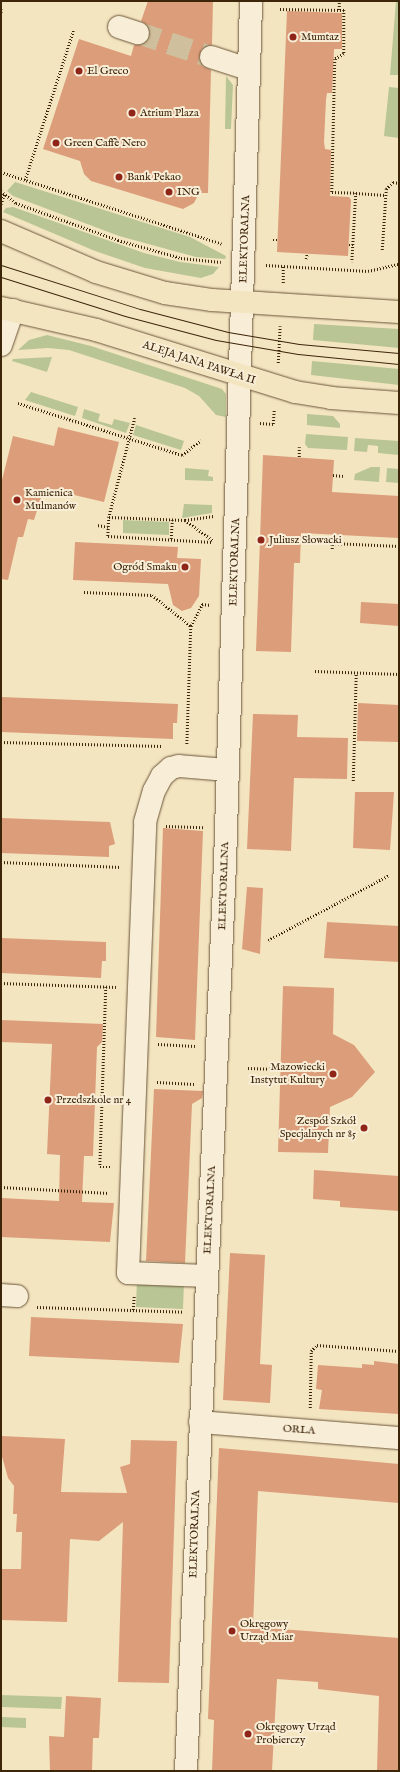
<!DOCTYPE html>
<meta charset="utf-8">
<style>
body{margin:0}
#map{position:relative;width:400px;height:1772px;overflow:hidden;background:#f4e5c1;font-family:"IM FELL English",serif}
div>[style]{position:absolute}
.green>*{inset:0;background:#b9c595}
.building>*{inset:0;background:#dc9d7a}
.minor-tunnel>*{height:22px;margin-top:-11px;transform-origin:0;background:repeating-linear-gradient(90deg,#cfbf9c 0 22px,transparent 0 33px)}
.path>*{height:2.5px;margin-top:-1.25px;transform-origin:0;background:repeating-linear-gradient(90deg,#3d250a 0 1px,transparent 0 3px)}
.roads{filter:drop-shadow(0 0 1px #6b5538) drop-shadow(0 0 1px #6b5538)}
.minor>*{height:22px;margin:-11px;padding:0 11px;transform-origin:11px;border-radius:11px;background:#f8eed7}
.major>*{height:22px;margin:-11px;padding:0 11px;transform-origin:11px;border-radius:11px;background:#f4e5c1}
.tram>*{height:1px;margin:-0.5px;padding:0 0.5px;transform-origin:0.5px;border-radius:0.5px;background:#3d250a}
.dots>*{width:11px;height:11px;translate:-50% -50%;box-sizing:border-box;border:2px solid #f8eed7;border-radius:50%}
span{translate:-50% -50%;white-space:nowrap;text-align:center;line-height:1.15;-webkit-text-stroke:4px #f8eed7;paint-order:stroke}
.poi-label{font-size:11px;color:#3d250a}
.left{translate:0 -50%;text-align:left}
.right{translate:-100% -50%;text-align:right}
.street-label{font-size:11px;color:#3d250a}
.frame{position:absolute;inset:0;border:2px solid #3d250a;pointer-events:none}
</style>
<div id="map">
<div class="green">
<div style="clip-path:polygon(396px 1px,399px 1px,399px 75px,390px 75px)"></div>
<div style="clip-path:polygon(226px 76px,233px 85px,231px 129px,225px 129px)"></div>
<div style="clip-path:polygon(389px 87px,399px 88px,399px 138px,384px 136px)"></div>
<div style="clip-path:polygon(15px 182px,190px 237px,226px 256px,225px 259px,196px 257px,119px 236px,13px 196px,7px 191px)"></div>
<div style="clip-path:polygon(13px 207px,144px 253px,180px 262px,219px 267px,213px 274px,201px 278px,145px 268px,95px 251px,3px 212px,6px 208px)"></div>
<div style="clip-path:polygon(314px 324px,399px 329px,399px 348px,313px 340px)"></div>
<div style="clip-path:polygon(47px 335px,91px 346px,222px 389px,226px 394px,226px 417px,216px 415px,199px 396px,185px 388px,69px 350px,48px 348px,18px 350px,29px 340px)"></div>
<div style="clip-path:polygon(52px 357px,47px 372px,12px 361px,13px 359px)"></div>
<div style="clip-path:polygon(312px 361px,399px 369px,399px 385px,311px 375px)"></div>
<div style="clip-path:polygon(31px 392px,78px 407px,75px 416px,25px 400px)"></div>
<div style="clip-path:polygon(84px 409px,100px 414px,98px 421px,112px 425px,114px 419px,130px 423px,126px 433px,82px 418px)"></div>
<div style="clip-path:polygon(307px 414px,333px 416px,340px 424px,340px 428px,307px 425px)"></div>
<div style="clip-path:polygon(136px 425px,184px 441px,181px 450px,133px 435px)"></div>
<div style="clip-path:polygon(306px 434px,348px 437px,347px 450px,308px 448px,305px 444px)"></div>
<div style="clip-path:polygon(355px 438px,399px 441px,399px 455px,378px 453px,378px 446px,368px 445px,367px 452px,354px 451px)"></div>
<div style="clip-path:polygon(371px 467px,380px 467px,379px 482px,354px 480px,355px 474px)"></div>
<div style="clip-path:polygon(185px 468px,209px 470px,208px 476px,213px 477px,213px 481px,185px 480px)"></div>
<div style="clip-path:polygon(387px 468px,399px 469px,399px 483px,386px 482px)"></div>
<div style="clip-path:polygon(184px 504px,212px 505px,212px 513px,182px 518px)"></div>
<div style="clip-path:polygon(123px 520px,169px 522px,169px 535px,123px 533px)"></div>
<div style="clip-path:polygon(137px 1279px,184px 1282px,183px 1309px,136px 1307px)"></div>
<div style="clip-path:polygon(1px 1695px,62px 1697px,61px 1709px,1px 1707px)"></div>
<div style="clip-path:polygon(1px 1717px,26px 1718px,26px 1728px,1px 1727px)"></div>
</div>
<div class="building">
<div style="clip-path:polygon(148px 1px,213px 1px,212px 45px,202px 48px,199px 59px,202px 66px,211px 70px,208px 193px,199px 193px,194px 203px,183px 209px,91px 181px,84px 174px,80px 161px,43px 149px,79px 39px,131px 56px,134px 45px,146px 42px,150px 36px,147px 25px,141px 21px)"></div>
<div style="clip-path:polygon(287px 11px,342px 13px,342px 49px,334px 49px,332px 93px,327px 93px,326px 100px,324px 142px,325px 149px,331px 150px,330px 196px,349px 197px,351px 200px,348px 256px,277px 252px)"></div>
<div style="clip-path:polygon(58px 427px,119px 442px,104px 502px,44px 488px,34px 520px,28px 519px,23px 537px,18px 537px,8px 580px,1px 579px,1px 484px,13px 436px,54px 446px)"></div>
<div style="clip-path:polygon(263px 455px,334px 460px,332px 492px,399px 496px,399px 538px,301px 533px,300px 563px,294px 563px,291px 652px,256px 651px)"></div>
<div style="clip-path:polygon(75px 542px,178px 547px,177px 558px,201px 559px,199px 596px,191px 608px,182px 611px,173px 605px,168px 584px,73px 580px)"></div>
<div style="clip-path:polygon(361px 602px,399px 604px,399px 626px,360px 623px)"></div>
<div style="clip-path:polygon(1px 697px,178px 704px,177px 723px,173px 723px,173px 739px,1px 732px)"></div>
<div style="clip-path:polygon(358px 703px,399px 705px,399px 742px,357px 741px)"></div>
<div style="clip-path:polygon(253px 714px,298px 715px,297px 737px,348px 738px,347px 779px,294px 778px,291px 851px,247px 849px)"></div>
<div style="clip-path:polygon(355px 792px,394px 792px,390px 850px,353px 848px)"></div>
<div style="clip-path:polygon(1px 818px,110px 822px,115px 844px,109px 846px,109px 857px,1px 853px)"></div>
<div style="clip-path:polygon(163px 828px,203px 831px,195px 1040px,156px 1037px)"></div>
<div style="clip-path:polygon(247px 887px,263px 888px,260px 954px,242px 949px)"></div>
<div style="clip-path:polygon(327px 922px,399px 926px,399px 962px,324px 958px)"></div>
<div style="clip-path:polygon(1px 938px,106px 942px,106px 961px,102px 961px,101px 978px,1px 973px)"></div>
<div style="clip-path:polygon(283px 986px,334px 988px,333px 1034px,354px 1045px,375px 1072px,352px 1097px,330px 1107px,328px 1153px,278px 1152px)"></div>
<div style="clip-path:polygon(1px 1020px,103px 1024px,102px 1042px,97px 1047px,93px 1156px,84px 1156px,82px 1202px,114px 1203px,110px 1242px,1px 1237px,1px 1198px,59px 1201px,60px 1155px,47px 1154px,52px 1044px,1px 1042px)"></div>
<div style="clip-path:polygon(154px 1089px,203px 1091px,202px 1098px,192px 1104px,185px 1263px,146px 1261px)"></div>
<div style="clip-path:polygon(314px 1170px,399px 1176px,399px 1211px,340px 1207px,340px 1201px,313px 1199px)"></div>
<div style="clip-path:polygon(230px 1253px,265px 1255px,260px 1364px,272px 1365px,270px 1403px,223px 1400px)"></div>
<div style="clip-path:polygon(31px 1317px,183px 1324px,179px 1363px,29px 1356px)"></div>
<div style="clip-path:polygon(374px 1361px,399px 1364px,399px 1414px,319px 1409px,322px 1390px,316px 1389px,318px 1365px,362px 1368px,362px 1364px,374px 1365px)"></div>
<div style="clip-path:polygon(1px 1436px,65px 1439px,61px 1492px,127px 1493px,120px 1467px,130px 1464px,131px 1440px,177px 1441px,169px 1683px,118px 1682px,123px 1522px,99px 1541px,70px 1539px,67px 1622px,1px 1620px,1px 1569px,21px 1569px,22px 1532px,16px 1532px,17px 1514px,13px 1514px,14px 1486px,8px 1478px,1px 1453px)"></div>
<div style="clip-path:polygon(219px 1448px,399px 1464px,399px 1503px,258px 1491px,253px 1627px,399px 1638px,399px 1771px,377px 1771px,379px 1696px,318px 1689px,318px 1682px,277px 1679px,272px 1771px,212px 1771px,214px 1720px,208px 1719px)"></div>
<div style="clip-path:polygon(66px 1696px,101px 1698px,99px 1738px,93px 1738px,92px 1771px,50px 1771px,49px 1736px,64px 1737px)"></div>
</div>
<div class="minor-tunnel">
<div style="left:138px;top:33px;width:77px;rotate:18.2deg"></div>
</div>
<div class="path">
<div style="left:91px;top:2px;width:1px;rotate:-90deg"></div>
<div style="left:280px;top:9px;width:64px;rotate:0.9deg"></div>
<div style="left:344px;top:10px;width:44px;rotate:90deg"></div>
<div style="left:344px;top:54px;width:10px;rotate:151deg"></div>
<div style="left:335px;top:59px;width:133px;rotate:91.3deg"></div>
<div style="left:332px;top:192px;width:24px;rotate:2deg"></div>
<div style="left:356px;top:193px;width:69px;rotate:93.3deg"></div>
<div style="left:339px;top:10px;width:9px;rotate:-90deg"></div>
<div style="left:1px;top:12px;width:3px;rotate:-72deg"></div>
<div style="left:1px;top:172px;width:232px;rotate:18deg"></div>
<div style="left:25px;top:180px;width:157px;rotate:-72.1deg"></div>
<div style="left:1px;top:191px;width:19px;rotate:39deg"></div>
<div style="left:16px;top:203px;width:109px;rotate:19.9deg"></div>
<div style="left:118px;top:240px;width:66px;rotate:15.9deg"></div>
<div style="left:181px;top:258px;width:40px;rotate:5.7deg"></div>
<div style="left:356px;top:193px;width:29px;rotate:4deg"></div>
<div style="left:1px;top:204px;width:10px;rotate:-73deg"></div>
<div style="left:273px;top:240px;width:5px"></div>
<div style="left:349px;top:245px;width:4px"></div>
<div style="left:382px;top:250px;width:61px;rotate:-86.2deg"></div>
<div style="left:386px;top:189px;width:10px;rotate:-45deg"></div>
<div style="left:393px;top:182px;width:6px;rotate:9deg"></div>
<div style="left:306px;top:259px;width:5px;rotate:-79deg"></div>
<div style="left:266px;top:265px;width:102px;rotate:3.4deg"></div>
<div style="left:368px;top:271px;width:32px;rotate:-13deg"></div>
<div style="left:283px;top:283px;width:17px;rotate:-90deg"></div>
<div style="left:278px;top:363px;width:37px;rotate:-87deg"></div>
<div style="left:18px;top:403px;width:172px;rotate:17.6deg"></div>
<div style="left:182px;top:455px;width:24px;rotate:-38deg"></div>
<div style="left:135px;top:418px;width:102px;rotate:104.7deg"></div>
<div style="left:109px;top:517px;width:19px;rotate:93deg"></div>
<div style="left:108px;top:536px;width:104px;rotate:3.3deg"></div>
<div style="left:260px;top:423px;width:13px;rotate:4deg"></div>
<div style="left:273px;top:424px;width:15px;rotate:-86deg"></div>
<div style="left:299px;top:457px;width:10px;rotate:-90deg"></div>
<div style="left:333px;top:475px;width:10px;rotate:6deg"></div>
<div style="left:109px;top:517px;width:76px;rotate:2.3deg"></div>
<div style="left:185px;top:520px;width:29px;rotate:-8deg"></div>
<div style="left:185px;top:520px;width:34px;rotate:36deg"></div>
<div style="left:98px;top:525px;width:10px;rotate:11deg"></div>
<div style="left:171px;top:539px;width:19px;rotate:-87deg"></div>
<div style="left:332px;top:549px;width:6px;rotate:-90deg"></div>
<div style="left:332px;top:543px;width:67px;rotate:2.6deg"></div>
<div style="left:84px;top:592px;width:68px;rotate:2.5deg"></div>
<div style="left:152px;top:595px;width:50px;rotate:38.5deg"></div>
<div style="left:191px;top:626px;width:118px;rotate:91.9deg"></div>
<div style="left:191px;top:626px;width:25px;rotate:-63deg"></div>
<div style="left:202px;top:604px;width:9px;rotate:6deg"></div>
<div style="left:315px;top:671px;width:84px;rotate:2deg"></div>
<div style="left:1px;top:742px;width:161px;rotate:1.4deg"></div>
<div style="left:353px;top:781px;width:108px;rotate:-88.4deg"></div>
<div style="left:166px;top:826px;width:37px;rotate:2deg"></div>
<div style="left:1px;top:862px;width:120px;rotate:2.4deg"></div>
<div style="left:268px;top:940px;width:137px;rotate:-28.2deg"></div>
<div style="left:1px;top:983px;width:115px;rotate:2deg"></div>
<div style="left:106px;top:987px;width:180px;rotate:91.9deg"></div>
<div style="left:100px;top:1167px;width:10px"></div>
<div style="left:158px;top:1044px;width:37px;rotate:3deg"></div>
<div style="left:248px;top:1068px;width:30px;rotate:2deg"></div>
<div style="left:157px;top:1082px;width:37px;rotate:3deg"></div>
<div style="left:1px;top:1187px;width:108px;rotate:3.2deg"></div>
<div style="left:37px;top:1307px;width:147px;rotate:1.9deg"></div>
<div style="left:133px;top:1310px;width:15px;rotate:-86deg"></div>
<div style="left:310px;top:1408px;width:57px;rotate:-89deg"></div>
<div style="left:311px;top:1351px;width:8px;rotate:-45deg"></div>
<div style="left:317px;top:1345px;width:82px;rotate:4.2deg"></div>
</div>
<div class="roads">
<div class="minor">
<div style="left:119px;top:27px;width:20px;rotate:18deg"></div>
<div style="left:211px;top:57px;width:40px;rotate:18deg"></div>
<div style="left:1px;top:345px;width:37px;rotate:-71deg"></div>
<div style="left:207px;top:1276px;width:79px;rotate:-177.8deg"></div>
<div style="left:128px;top:1273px;width:451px;rotate:-87.8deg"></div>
<div style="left:145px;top:822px;width:32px;rotate:-74deg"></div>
<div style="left:154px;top:791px;width:17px;rotate:-62deg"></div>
<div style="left:162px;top:776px;width:12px;rotate:-42deg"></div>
<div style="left:171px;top:768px;width:8px;rotate:-14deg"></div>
<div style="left:179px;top:766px;width:49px;rotate:4.7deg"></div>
<div style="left:1px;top:1295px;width:16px;rotate:4deg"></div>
<div style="left:200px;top:1422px;width:200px;rotate:4.6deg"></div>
<div style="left:186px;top:1771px;width:908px;rotate:-87.54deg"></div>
<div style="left:225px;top:864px;width:863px;rotate:-88.27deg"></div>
</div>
<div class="major">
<div style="left:1px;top:231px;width:103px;rotate:23.3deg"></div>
<div style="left:96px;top:272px;width:72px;rotate:16.9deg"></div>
<div style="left:165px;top:293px;width:48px;rotate:8.5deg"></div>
<div style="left:212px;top:300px;width:187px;rotate:3.7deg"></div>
<div style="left:1px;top:308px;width:98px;rotate:13deg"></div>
<div style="left:96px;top:330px;width:208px;rotate:17.3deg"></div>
<div style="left:295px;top:392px;width:36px;rotate:9deg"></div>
<div style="left:331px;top:398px;width:68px;rotate:4.2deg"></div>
</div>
</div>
<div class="tram">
<div style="left:1px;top:265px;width:146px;rotate:17.6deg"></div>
<div style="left:140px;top:309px;width:91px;rotate:14.6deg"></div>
<div style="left:228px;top:332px;width:72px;rotate:9.6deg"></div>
<div style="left:299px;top:344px;width:100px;rotate:5.1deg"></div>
<div style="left:1px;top:277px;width:130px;rotate:17.5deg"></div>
<div style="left:125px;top:316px;width:94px;rotate:14.8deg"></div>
<div style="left:216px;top:340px;width:83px;rotate:9.7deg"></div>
<div style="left:298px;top:354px;width:101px;rotate:5.7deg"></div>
</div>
<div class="dots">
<div style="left:293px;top:37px;background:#8f2418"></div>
<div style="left:79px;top:71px;background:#8f2418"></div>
<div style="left:132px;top:113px;background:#8f2418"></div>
<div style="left:56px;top:143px;background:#8f2418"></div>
<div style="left:119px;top:177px;background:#8f2418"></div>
<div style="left:169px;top:192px;background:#8f2418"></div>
<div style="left:17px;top:500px;background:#8f2418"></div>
<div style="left:261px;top:540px;background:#8f2418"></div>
<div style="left:185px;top:567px;background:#8f2418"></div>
<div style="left:333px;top:1074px;background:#8f2418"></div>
<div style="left:48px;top:1100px;background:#8f2418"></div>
<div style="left:364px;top:1128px;background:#8f2418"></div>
<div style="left:232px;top:1631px;background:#8f2418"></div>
<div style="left:248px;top:1734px;background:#8f2418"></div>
</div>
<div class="poi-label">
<span class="left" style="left:301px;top:37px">Mumtaz</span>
<span class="left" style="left:87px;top:71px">El Greco</span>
<span class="left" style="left:140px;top:113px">Atrium Plaza</span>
<span class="left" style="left:64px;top:143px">Green Caffè Nero</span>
<span class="left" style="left:127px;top:177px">Bank Pekao</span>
<span class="left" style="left:177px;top:192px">ING</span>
<span class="left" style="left:25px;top:500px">Kamienica<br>Mulmanów</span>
<span class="left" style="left:269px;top:540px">Juliusz Słowacki</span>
<span class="right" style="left:177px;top:567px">Ogród Smaku</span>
<span class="right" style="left:325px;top:1074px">Mazowiecki<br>Instytut Kultury</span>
<span class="left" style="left:56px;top:1100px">Przedszkole nr 4</span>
<span class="right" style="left:356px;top:1128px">Zespół Szkół<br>Specjalnych nr 85</span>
<span class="left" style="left:240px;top:1631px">Okręgowy<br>Urząd Miar</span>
<span class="left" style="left:256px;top:1734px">Okręgowy Urząd<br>Probierczy</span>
</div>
<div class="street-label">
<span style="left:245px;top:239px;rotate:-88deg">ELEKTORALNA</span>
<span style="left:199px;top:363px;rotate:18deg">ALEJA JANA PAWŁA II</span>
<span style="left:235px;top:562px;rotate:-88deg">ELEKTORALNA</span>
<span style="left:224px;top:886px;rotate:-88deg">ELEKTORALNA</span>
<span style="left:210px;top:1210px;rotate:-87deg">ELEKTORALNA</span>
<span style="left:299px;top:1430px;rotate:4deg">ORLA</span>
<span style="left:195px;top:1534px;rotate:-88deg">ELEKTORALNA</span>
</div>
<div class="frame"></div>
</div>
